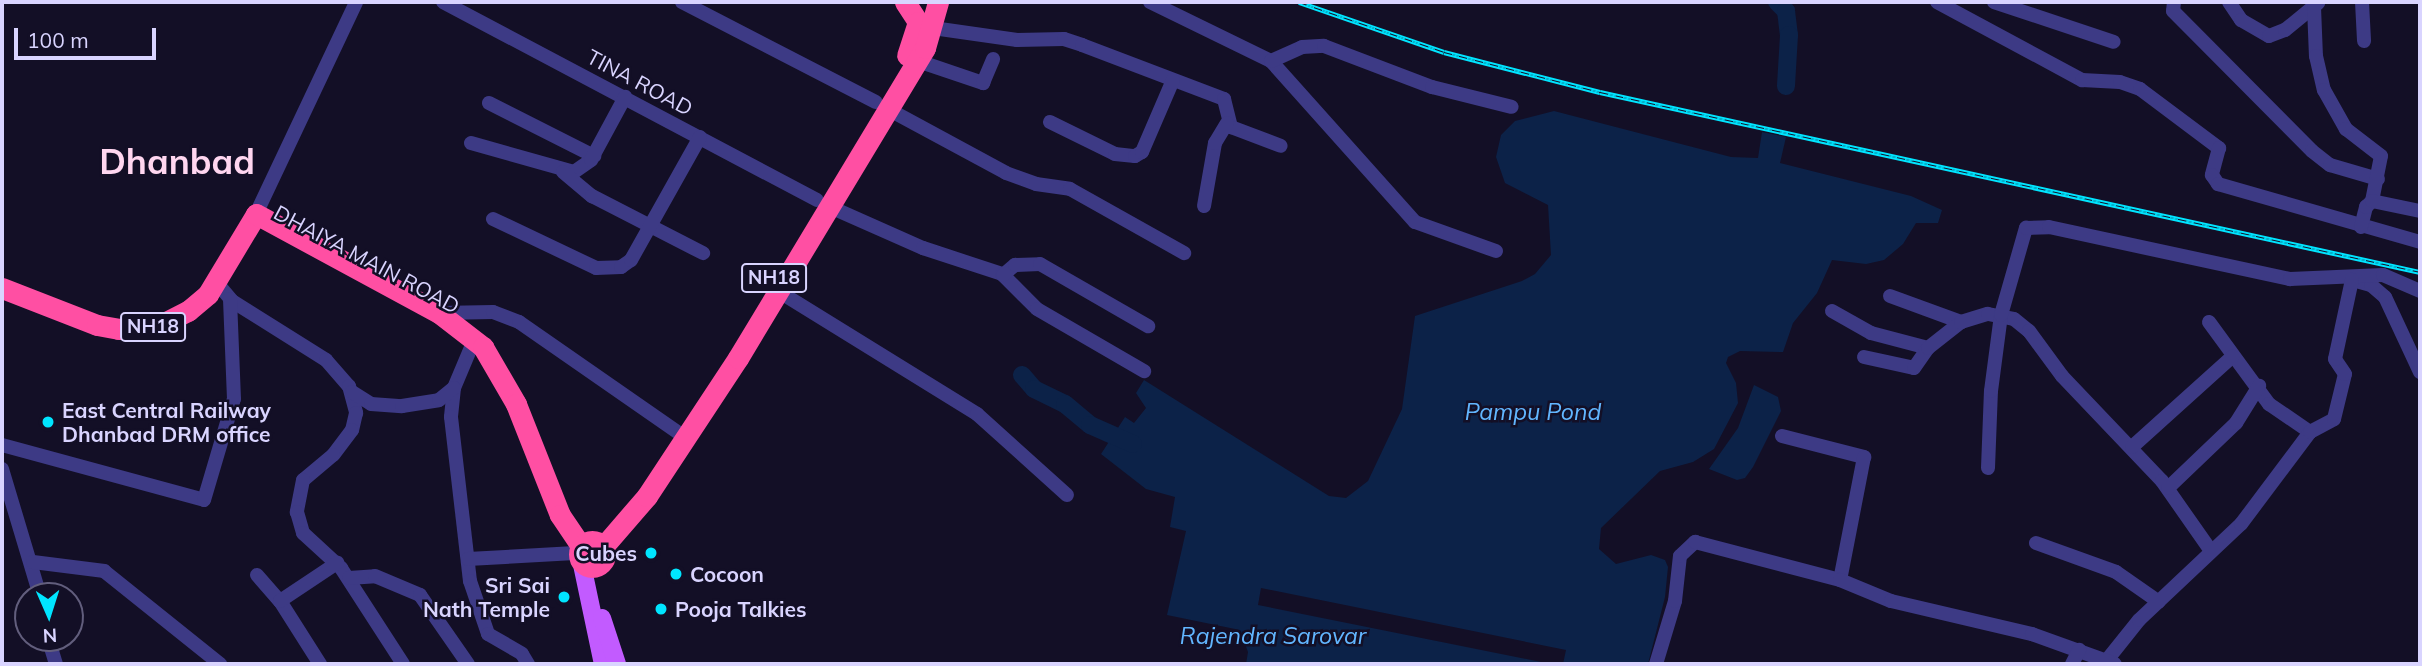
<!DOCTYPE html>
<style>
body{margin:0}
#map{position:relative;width:2422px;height:666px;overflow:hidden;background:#130f26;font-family:Mulish,sans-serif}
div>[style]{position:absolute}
.water>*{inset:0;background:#0c2248}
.river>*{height:18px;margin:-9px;padding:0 9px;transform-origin:9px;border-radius:9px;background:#0c2248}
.minor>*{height:14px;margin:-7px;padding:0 7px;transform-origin:7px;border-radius:7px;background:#3d3a85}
.major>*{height:18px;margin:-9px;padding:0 9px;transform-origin:9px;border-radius:9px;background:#c25bff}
.highway>*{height:21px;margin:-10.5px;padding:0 10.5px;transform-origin:10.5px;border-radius:10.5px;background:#ff4fa3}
.highway>.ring{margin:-10.5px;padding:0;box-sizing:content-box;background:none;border:21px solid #ff4fa3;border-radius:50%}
.rail>*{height:5px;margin-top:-2.5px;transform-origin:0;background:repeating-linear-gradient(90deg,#130f26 0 8px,#00e5ff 0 16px);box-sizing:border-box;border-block:2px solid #00e5ff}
.dots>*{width:19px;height:19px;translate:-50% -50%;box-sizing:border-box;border:4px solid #130f26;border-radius:50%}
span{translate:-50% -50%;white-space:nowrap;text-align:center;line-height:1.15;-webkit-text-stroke:5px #130f26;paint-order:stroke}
.shield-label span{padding:2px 5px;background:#130f26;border:2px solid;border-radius:5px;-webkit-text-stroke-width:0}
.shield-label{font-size:19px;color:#d9d4ff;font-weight:700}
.street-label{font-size:21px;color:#d9d4ff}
.poi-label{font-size:21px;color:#d9d4ff;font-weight:700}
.left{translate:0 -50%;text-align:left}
.right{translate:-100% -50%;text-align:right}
.water-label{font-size:23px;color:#62b6ff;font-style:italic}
.town-label{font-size:35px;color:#ffd6f0;font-weight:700}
.frame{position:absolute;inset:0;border:4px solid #d9d4ff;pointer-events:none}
.north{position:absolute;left:14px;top:582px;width:70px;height:70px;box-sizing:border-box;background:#130f26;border:2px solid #625e7d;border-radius:50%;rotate:177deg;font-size:19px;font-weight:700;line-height:28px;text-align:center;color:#d9d4ff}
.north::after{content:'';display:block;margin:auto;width:24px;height:32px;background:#00e5ff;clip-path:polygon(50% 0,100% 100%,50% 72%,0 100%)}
.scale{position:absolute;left:14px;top:28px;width:142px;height:32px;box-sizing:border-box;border:4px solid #d9d4ff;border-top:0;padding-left:9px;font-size:21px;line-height:24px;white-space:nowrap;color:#d9d4ff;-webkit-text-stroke:5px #130f26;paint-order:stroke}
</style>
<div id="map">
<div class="water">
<div style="clip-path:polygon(1554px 111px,1731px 157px,1758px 158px,1762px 132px,1786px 137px,1780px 163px,1911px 196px,1942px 210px,1938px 223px,1916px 223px,1903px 244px,1884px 260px,1866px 264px,1832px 260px,1817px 293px,1793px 323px,1783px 352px,1740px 351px,1728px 357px,1726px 363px,1736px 383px,1738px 403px,1714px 449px,1693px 462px,1660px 471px,1601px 528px,1599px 549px,1616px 564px,1651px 555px,1665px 560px,1668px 567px,1665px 597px,1648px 664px,1563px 664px,1566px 650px,1261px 588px,1258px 605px,1551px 664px,1246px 664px,1248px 652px,1240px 630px,1167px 615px,1186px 531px,1170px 527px,1175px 497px,1146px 489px,1101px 454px,1125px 417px,1134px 423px,1146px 408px,1136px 393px,1144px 380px,1329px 496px,1346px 498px,1368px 481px,1402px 409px,1415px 316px,1522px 281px,1535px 274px,1551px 255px,1548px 205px,1505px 183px,1496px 157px,1501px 135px,1515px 121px)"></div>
<div style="clip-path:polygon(1754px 385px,1778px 397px,1781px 411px,1753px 467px,1745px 478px,1737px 480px,1709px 469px,1738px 428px)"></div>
</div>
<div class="river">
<div style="left:1777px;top:2px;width:13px;rotate:45deg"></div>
<div style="left:1786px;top:11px;width:24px;rotate:83deg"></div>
<div style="left:1789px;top:35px;width:51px;rotate:93.4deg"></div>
<div style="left:1022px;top:375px;width:18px;rotate:49deg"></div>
<div style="left:1034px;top:389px;width:34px;rotate:26deg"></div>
<div style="left:1065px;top:404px;width:33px;rotate:40deg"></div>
<div style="left:1090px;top:425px;width:47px;rotate:23.8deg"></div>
</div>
<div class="minor">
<div style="left:443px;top:2px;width:423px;rotate:27.9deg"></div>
<div style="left:682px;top:2px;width:218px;rotate:27.3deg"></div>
<div style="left:1150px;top:2px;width:135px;rotate:26deg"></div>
<div style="left:1271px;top:61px;width:216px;rotate:48.2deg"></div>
<div style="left:1415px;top:222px;width:86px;rotate:19.7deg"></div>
<div style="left:1937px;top:2px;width:165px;rotate:28.3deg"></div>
<div style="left:2082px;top:80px;width:38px;rotate:3deg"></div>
<div style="left:2120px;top:82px;width:21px;rotate:19deg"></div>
<div style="left:2140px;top:89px;width:99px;rotate:36.8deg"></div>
<div style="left:2219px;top:148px;width:28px;rotate:105deg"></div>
<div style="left:2212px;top:175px;width:11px;rotate:56deg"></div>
<div style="left:2218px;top:184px;width:210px;rotate:16deg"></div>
<div style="left:1994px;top:2px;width:126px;rotate:18.4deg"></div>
<div style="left:2174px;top:2px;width:9px;rotate:96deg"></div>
<div style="left:2173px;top:11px;width:197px;rotate:45.2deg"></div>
<div style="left:2312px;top:151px;width:23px;rotate:38deg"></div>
<div style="left:2330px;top:165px;width:50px;rotate:16.3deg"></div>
<div style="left:2229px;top:2px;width:22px;rotate:56deg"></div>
<div style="left:2241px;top:20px;width:32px;rotate:30deg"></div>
<div style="left:2269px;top:36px;width:17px;rotate:-21deg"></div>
<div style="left:2285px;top:30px;width:43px;rotate:-39.3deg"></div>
<div style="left:2362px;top:2px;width:39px;rotate:87deg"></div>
<div style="left:2314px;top:7px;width:49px;rotate:87.7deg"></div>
<div style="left:2316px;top:56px;width:35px;rotate:77deg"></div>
<div style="left:2324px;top:90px;width:45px;rotate:60.6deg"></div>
<div style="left:2346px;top:129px;width:44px;rotate:37.6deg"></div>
<div style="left:2381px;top:156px;width:46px;rotate:101.3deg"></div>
<div style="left:933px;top:28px;width:85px;rotate:8.1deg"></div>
<div style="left:1017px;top:40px;width:47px;rotate:-1.2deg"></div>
<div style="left:1064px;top:39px;width:19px;rotate:18deg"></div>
<div style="left:1082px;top:45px;width:152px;rotate:20.8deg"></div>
<div style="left:1224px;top:99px;width:29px;rotate:76deg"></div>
<div style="left:1231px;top:127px;width:53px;rotate:20.8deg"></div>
<div style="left:918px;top:61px;width:69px;rotate:18.7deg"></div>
<div style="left:983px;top:83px;width:26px;rotate:-67deg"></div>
<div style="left:1271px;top:61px;width:34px;rotate:-24deg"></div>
<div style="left:1302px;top:47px;width:22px;rotate:-3deg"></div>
<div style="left:1324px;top:46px;width:116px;rotate:20.8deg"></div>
<div style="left:1432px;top:87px;width:82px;rotate:14deg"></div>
<div style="left:489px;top:103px;width:118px;rotate:26.8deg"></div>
<div style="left:886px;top:108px;width:136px;rotate:28.4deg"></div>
<div style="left:1006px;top:173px;width:32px;rotate:20deg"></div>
<div style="left:1036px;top:184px;width:34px;rotate:8deg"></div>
<div style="left:1070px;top:189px;width:131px;rotate:29.3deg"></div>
<div style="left:1050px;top:122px;width:72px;rotate:26.2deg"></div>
<div style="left:1115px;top:154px;width:20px;rotate:6deg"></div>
<div style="left:1135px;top:156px;width:8px;rotate:-30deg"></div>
<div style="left:1142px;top:152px;width:78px;rotate:-66.7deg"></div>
<div style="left:471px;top:143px;width:107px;rotate:15.7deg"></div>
<div style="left:574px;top:172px;width:21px;rotate:-35deg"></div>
<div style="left:591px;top:160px;width:72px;rotate:-61.6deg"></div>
<div style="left:563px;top:172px;width:38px;rotate:40deg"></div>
<div style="left:592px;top:196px;width:125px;rotate:27.2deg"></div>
<div style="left:828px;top:206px;width:104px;rotate:23.9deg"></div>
<div style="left:923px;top:248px;width:83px;rotate:18.2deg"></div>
<div style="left:1002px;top:274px;width:49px;rotate:45deg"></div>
<div style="left:1037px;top:309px;width:124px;rotate:30.1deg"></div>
<div style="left:1204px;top:206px;width:64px;rotate:-80.1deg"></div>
<div style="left:1215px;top:143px;width:23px;rotate:-59deg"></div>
<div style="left:256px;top:214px;width:234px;rotate:-64.7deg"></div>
<div style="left:493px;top:219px;width:114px;rotate:25.4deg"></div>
<div style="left:596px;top:268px;width:25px;rotate:-2deg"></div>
<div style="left:621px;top:267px;width:12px;rotate:-35deg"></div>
<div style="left:631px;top:260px;width:141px;rotate:-60.7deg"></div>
<div style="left:2361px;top:227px;width:21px;rotate:-76deg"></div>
<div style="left:2366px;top:207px;width:8px;rotate:-45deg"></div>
<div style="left:2372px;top:201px;width:49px;rotate:11.8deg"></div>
<div style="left:1003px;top:275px;width:16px;rotate:-40deg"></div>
<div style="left:1015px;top:265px;width:25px;rotate:-2deg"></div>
<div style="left:1040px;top:264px;width:125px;rotate:29.9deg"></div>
<div style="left:2356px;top:281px;width:16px;rotate:15deg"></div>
<div style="left:2371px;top:285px;width:18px;rotate:41deg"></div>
<div style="left:2385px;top:297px;width:83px;rotate:65deg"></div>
<div style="left:217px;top:283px;width:23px;rotate:50deg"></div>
<div style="left:232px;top:301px;width:111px;rotate:32.1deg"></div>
<div style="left:326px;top:360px;width:35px;rotate:49deg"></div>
<div style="left:349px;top:386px;width:28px;rotate:75deg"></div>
<div style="left:356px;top:413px;width:17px;rotate:103deg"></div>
<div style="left:352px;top:430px;width:31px;rotate:127deg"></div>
<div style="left:333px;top:455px;width:39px;rotate:140deg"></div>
<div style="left:303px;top:480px;width:33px;rotate:101deg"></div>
<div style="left:297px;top:512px;width:22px;rotate:74deg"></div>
<div style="left:303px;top:533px;width:52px;rotate:42.6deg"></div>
<div style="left:341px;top:568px;width:114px;rotate:57.1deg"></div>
<div style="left:778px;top:291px;width:234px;rotate:31.7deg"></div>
<div style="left:977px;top:414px;width:121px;rotate:42deg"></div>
<div style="left:1890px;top:296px;width:76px;rotate:20.1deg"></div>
<div style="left:1832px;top:311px;width:45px;rotate:29.4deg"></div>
<div style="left:1871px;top:333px;width:59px;rotate:14.7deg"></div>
<div style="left:439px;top:313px;width:54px;rotate:-1.1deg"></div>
<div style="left:493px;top:312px;width:28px;rotate:21deg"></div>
<div style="left:519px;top:322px;width:195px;rotate:34.8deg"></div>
<div style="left:2209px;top:322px;width:102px;rotate:53.8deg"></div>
<div style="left:2269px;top:404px;width:50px;rotate:34.3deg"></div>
<div style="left:475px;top:338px;width:54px;rotate:112.8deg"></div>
<div style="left:454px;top:388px;width:29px;rotate:96deg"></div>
<div style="left:451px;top:417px;width:165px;rotate:83.4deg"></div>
<div style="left:470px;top:581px;width:56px;rotate:71.2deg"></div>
<div style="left:488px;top:634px;width:39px;rotate:30deg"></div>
<div style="left:522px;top:654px;width:12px;rotate:59deg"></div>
<div style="left:1864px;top:357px;width:51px;rotate:12.4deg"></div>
<div style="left:1914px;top:368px;width:24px;rotate:-55deg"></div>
<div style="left:1928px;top:348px;width:42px;rotate:-38.2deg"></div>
<div style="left:1961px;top:322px;width:28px;rotate:-17deg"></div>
<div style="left:1988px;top:314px;width:26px;rotate:11deg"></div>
<div style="left:2014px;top:319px;width:19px;rotate:39deg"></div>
<div style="left:2029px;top:331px;width:56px;rotate:53.7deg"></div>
<div style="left:2062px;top:376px;width:145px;rotate:46.4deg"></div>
<div style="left:2162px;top:481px;width:85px;rotate:55deg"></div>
<div style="left:352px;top:392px;width:22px;rotate:32deg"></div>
<div style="left:371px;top:404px;width:31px;rotate:4deg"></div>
<div style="left:402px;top:406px;width:37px;rotate:-9deg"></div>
<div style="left:439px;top:400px;width:19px;rotate:-39deg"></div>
<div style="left:1782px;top:436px;width:85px;rotate:14.4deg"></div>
<div style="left:1864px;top:457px;width:125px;rotate:101deg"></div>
<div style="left:2px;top:445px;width:209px;rotate:15.2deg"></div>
<div style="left:204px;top:500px;width:105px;rotate:-73.5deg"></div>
<div style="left:234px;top:399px;width:100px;rotate:-92.3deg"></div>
<div style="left:2132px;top:447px;width:135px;rotate:-42deg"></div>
<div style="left:1988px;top:468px;width:77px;rotate:-87.8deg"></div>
<div style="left:1991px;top:391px;width:77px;rotate:-82.5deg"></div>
<div style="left:2001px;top:315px;width:91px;rotate:-74deg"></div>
<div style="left:2026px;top:228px;width:23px;rotate:-2deg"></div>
<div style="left:2049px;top:227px;width:247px;rotate:12.2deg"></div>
<div style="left:2290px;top:279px;width:93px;rotate:-2.5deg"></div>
<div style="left:2383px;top:275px;width:40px;rotate:23.4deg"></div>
<div style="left:2px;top:469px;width:133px;rotate:73.3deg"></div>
<div style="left:2168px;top:488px;width:94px;rotate:-43.7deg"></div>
<div style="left:2236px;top:423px;width:44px;rotate:-58.1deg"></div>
<div style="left:2036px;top:543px;width:85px;rotate:19.9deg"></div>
<div style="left:2116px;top:572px;width:52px;rotate:34.9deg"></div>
<div style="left:468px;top:559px;width:107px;rotate:-3.2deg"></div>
<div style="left:33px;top:562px;width:72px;rotate:7.2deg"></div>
<div style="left:104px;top:571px;width:149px;rotate:38.7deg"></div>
<div style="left:257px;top:575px;width:35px;rotate:49deg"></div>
<div style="left:280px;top:601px;width:75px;rotate:57.6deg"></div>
<div style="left:349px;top:578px;width:26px;rotate:-4deg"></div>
<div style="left:375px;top:576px;width:49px;rotate:22.9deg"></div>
<div style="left:420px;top:595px;width:84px;rotate:55.2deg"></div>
<div style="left:280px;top:601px;width:69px;rotate:-33.7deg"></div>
<div style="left:48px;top:638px;width:27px;rotate:73deg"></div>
<div style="left:2107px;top:660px;width:51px;rotate:-51.3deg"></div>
<div style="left:2139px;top:620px;width:140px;rotate:-43.3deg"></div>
<div style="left:2241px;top:524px;width:115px;rotate:-53.1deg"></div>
<div style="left:2310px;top:432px;width:27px;rotate:-28deg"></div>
<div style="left:2334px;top:419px;width:46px;rotate:-76.3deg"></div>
<div style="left:2345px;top:374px;width:18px;rotate:-124deg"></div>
<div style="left:2335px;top:359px;width:81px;rotate:-77.9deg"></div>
<div style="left:1656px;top:664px;width:66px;rotate:-73.2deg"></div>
<div style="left:1675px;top:601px;width:45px;rotate:-83.7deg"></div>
<div style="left:1680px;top:556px;width:21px;rotate:-43deg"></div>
<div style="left:1695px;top:542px;width:150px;rotate:14.7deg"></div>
<div style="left:1840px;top:580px;width:55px;rotate:22.4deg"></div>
<div style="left:1891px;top:601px;width:145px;rotate:13.2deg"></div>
<div style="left:2032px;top:634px;width:88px;rotate:19.9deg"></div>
<div style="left:2072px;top:664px;width:16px;rotate:-63deg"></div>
</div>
<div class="major">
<div style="left:581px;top:560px;width:106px;rotate:78.1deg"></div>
<div style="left:602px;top:618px;width:48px;rotate:71.9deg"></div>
</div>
<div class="highway">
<div style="left:905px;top:2px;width:24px;rotate:57deg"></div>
<div style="left:918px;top:22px;width:35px;rotate:108deg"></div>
<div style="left:2px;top:288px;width:102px;rotate:21.3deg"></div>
<div style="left:97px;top:325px;width:22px;rotate:10deg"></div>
<div style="left:119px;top:329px;width:39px;rotate:-4deg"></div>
<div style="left:158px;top:326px;width:34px;rotate:-27deg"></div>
<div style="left:188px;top:311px;width:26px;rotate:-40deg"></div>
<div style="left:208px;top:294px;width:93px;rotate:-59deg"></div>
<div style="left:256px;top:214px;width:208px;rotate:28.4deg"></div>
<div style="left:439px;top:313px;width:56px;rotate:37.7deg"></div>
<div style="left:483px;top:347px;width:66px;rotate:59.9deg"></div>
<div style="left:516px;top:404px;width:119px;rotate:68.4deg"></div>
<div style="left:560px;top:515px;width:37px;rotate:56deg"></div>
<div class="ring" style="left:579px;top:541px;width:5px;height:5px"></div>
<div style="left:603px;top:547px;width:67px;rotate:-49.2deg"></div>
<div style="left:647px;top:496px;width:165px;rotate:-56.6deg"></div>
<div style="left:738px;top:358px;width:362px;rotate:-58.9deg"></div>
<div style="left:925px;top:48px;width:48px;rotate:-74.2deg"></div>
</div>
<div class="rail">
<div style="left:1299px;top:2px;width:153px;rotate:19deg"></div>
<div style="left:1444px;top:52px;width:161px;rotate:14.4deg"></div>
<div style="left:1600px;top:92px;width:840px;rotate:12.38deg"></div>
</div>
<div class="dots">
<div style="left:48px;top:422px;background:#00e5ff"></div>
<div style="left:651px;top:553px;background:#00e5ff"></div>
<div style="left:676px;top:574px;background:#00e5ff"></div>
<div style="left:564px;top:597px;background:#00e5ff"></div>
<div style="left:661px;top:609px;background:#00e5ff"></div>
</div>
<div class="shield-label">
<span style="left:774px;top:278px">NH18</span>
<span style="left:153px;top:327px">NH18</span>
</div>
<div class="street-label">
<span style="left:640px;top:82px;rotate:28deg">TINA ROAD</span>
<span style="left:367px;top:259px;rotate:28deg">DHAIYA MAIN ROAD</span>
</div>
<div class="poi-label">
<span class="left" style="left:62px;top:422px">East Central Railway<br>Dhanbad DRM office</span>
<span class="right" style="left:637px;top:553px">Cubes</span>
<span class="left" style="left:690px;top:574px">Cocoon</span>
<span class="right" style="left:550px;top:597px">Sri Sai<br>Nath Temple</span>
<span class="left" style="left:675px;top:609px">Pooja Talkies</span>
</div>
<div class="water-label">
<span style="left:1533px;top:412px">Pampu Pond</span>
<span style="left:1273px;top:636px">Rajendra Sarovar</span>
</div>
<div class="town-label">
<span style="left:177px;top:161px">Dhanbad</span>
</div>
<div class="frame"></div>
<div class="north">N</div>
<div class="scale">100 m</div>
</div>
